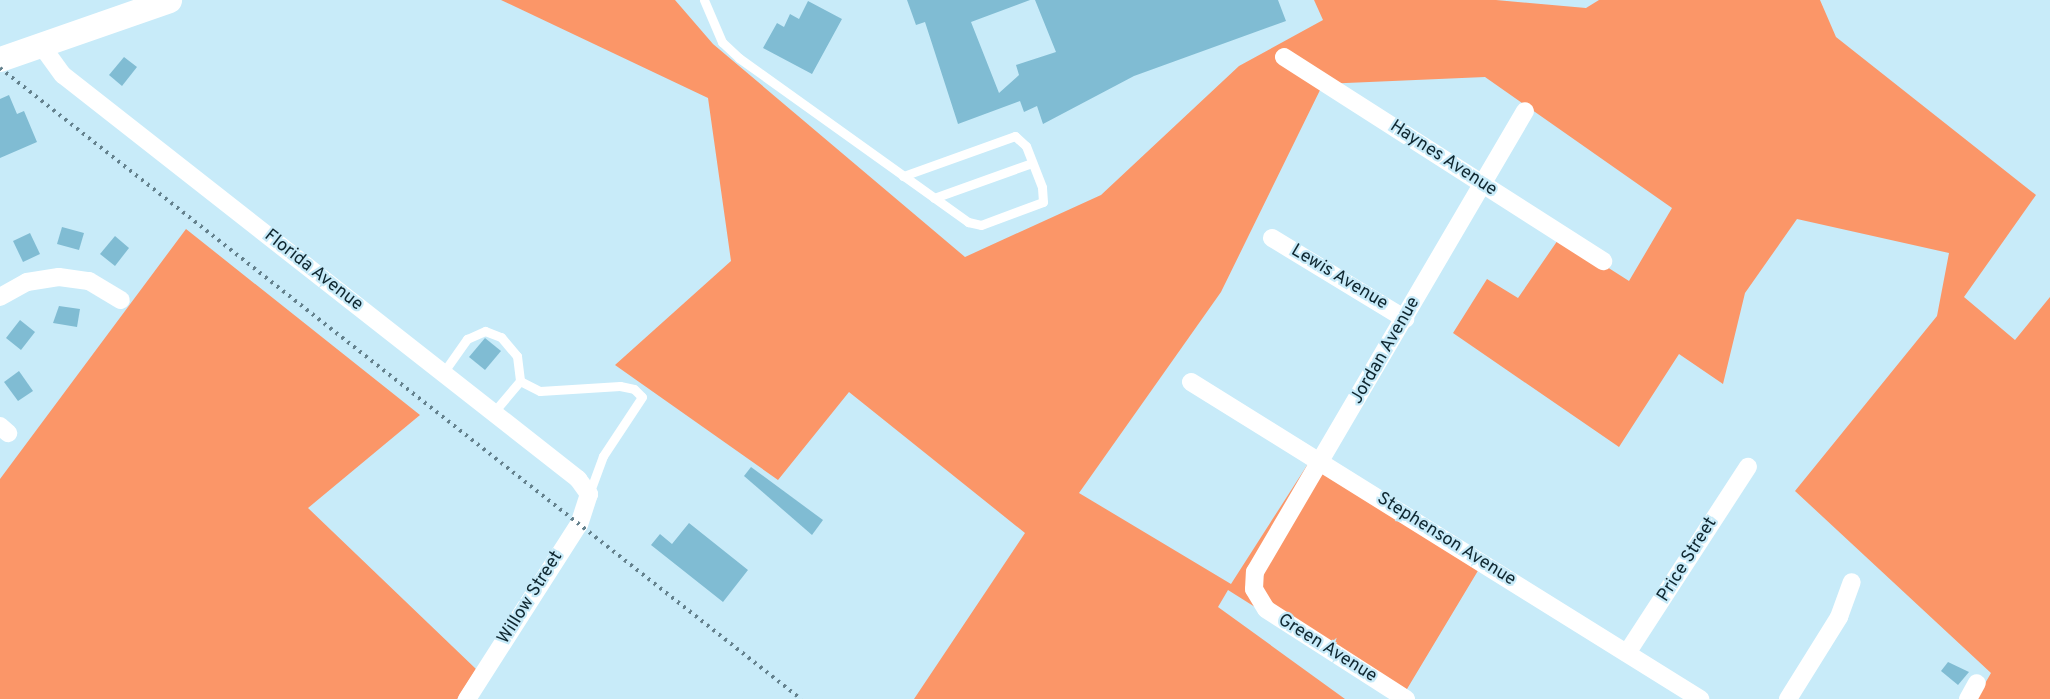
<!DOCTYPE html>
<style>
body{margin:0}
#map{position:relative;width:2050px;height:699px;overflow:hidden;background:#c8ebf9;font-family:Overpass,sans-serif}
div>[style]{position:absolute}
.forest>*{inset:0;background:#fb9668}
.building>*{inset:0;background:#80bcd3}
.service>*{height:9px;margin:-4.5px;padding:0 4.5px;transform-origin:4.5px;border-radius:4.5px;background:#fff}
.minor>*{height:18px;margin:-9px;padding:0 9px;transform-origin:9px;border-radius:9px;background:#fff}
.secondary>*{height:25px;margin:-12.5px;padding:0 12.5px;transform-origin:12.5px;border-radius:12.5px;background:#fff}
.rail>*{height:4px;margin-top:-2px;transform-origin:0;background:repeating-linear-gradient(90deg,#64818d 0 2.5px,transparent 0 7.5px)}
span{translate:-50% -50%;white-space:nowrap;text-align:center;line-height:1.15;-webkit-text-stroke:4.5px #c8ebf9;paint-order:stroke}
.street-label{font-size:18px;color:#0f2730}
</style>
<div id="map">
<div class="forest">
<div style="clip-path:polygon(501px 0,675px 0,713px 44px,965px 257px,1101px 195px,1239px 66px,1323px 20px,1314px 0,1496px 0,1586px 8px,1599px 0,1820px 0,1836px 37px,2036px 195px,1964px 297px,2015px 340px,2050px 297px,2050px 699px,1976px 699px,1991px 673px,1795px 491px,1937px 316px,1949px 253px,1797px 219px,1745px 293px,1723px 384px,1679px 354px,1619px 447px,1453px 333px,1487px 279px,1518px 298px,1560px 237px,1629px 281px,1672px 208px,1485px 77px,1323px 84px,1221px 292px,1079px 493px,1231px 584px,1313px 456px,1482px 564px,1401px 699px,1228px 590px,1218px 607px,1345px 699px,914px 699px,1025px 533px,849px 392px,778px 480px,615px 365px,731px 261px,708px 98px)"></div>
<div style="clip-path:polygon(186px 229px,420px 415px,308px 508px,476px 669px,457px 699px,0 699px,0 479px)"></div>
</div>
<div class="building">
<div style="clip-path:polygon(907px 0,1030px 0,971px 22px,999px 93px,1019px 75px,1016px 65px,1056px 52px,1035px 0,1278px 0,1286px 21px,1134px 76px,1043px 124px,1037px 106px,1024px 112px,1020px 101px,958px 124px,925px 22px,916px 25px)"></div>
<div style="clip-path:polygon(808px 1px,842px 19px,812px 74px,763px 48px,777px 23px,784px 27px,790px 14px,799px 19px)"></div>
<div style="clip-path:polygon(124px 57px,137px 67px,122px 86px,109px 75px)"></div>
<div style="clip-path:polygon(9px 95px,17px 114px,24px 111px,37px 142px,0 158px,0 99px)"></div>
<div style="clip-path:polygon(62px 227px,84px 233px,79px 250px,57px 244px)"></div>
<div style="clip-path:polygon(30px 233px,40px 254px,23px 262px,13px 241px)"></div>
<div style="clip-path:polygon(115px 236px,129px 248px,115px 266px,100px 254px)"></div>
<div style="clip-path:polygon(59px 306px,80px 309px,77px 327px,53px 323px)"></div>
<div style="clip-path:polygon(20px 320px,35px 332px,21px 350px,6px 338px)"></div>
<div style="clip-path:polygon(485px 338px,501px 351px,485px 370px,469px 357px)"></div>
<div style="clip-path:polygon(19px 371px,33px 391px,18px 401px,4px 382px)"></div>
<div style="clip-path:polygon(751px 467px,823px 520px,812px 535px,744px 476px)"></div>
<div style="clip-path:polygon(689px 523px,748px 570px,723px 602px,651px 545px,660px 534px,672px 544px)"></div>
<div style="clip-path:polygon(1948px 662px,1969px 672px,1958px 685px,1941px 671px)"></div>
</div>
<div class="service">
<div style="left:704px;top:0;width:46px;rotate:66.8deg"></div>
<div style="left:722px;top:42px;width:23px;rotate:43deg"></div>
<div style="left:739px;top:58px;width:282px;rotate:35.6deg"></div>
<div style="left:968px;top:222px;width:13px;rotate:13deg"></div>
<div style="left:981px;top:225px;width:66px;rotate:-20.4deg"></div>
<div style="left:1043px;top:202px;width:15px;rotate:-94deg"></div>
<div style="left:1042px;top:187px;width:44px;rotate:-111.3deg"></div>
<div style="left:1026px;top:146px;width:15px;rotate:-138deg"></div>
<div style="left:1015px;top:136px;width:119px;rotate:160.3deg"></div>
<div style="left:934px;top:198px;width:104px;rotate:-19.7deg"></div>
<div style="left:443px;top:373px;width:42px;rotate:-54.8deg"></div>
<div style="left:467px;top:339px;width:20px;rotate:-24deg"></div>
<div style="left:485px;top:331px;width:17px;rotate:21deg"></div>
<div style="left:501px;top:337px;width:25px;rotate:50deg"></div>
<div style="left:517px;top:356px;width:25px;rotate:83deg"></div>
<div style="left:493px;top:413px;width:42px;rotate:-49.8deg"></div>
<div style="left:520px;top:381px;width:22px;rotate:27deg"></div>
<div style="left:540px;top:391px;width:80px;rotate:-3.6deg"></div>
<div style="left:620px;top:386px;width:14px;rotate:12deg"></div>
<div style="left:634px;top:389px;width:11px;rotate:45deg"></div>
<div style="left:642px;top:397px;width:71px;rotate:123.5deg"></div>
<div style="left:603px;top:456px;width:40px;rotate:110.2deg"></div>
</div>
<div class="minor">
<div style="left:41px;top:45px;width:37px;rotate:54deg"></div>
<div style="left:63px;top:75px;width:655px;rotate:38.11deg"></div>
<div style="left:578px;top:479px;width:19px;rotate:54deg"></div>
<div style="left:589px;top:494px;width:32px;rotate:108deg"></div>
<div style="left:579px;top:524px;width:208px;rotate:122.6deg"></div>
<div style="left:1284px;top:57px;width:379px;rotate:32.6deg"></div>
<div style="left:1272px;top:238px;width:156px;rotate:31.3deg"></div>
<div style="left:0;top:297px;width:31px;rotate:-29deg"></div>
<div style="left:27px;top:282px;width:32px;rotate:-9deg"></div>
<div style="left:59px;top:277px;width:30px;rotate:8deg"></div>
<div style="left:89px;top:281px;width:37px;rotate:31deg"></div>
<div style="left:1191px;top:382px;width:600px;rotate:31.91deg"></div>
<div style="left:0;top:426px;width:11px;rotate:41deg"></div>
<div style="left:1627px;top:653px;width:222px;rotate:-57deg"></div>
<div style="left:1406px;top:699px;width:166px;rotate:-147.3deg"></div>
<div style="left:1266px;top:609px;width:23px;rotate:-121deg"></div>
<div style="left:1254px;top:589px;width:17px;rotate:-87deg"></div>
<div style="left:1255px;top:572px;width:534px;rotate:-59.64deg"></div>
<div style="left:1788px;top:699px;width:97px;rotate:-58.1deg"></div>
<div style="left:1839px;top:617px;width:37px;rotate:-70deg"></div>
<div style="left:1968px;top:699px;width:18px;rotate:-61deg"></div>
</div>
<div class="secondary">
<div style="left:0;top:59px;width:179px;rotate:-19.2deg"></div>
</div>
<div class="rail">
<div style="left:0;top:68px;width:1020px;rotate:38.23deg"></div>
</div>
<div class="street-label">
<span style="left:1443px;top:159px;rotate:33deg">Haynes Avenue</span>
<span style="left:313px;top:271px;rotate:38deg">Florida Avenue</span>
<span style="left:1339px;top:278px;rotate:31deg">Lewis Avenue</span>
<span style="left:1386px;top:351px;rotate:-60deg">Jordan Avenue</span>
<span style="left:1446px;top:540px;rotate:32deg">Stephenson Avenue</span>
<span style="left:1688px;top:560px;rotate:-58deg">Price Street</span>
<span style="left:531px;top:598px;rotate:-58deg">Willow Street</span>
<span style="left:1327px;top:649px;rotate:32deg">Green Avenue</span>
</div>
</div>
